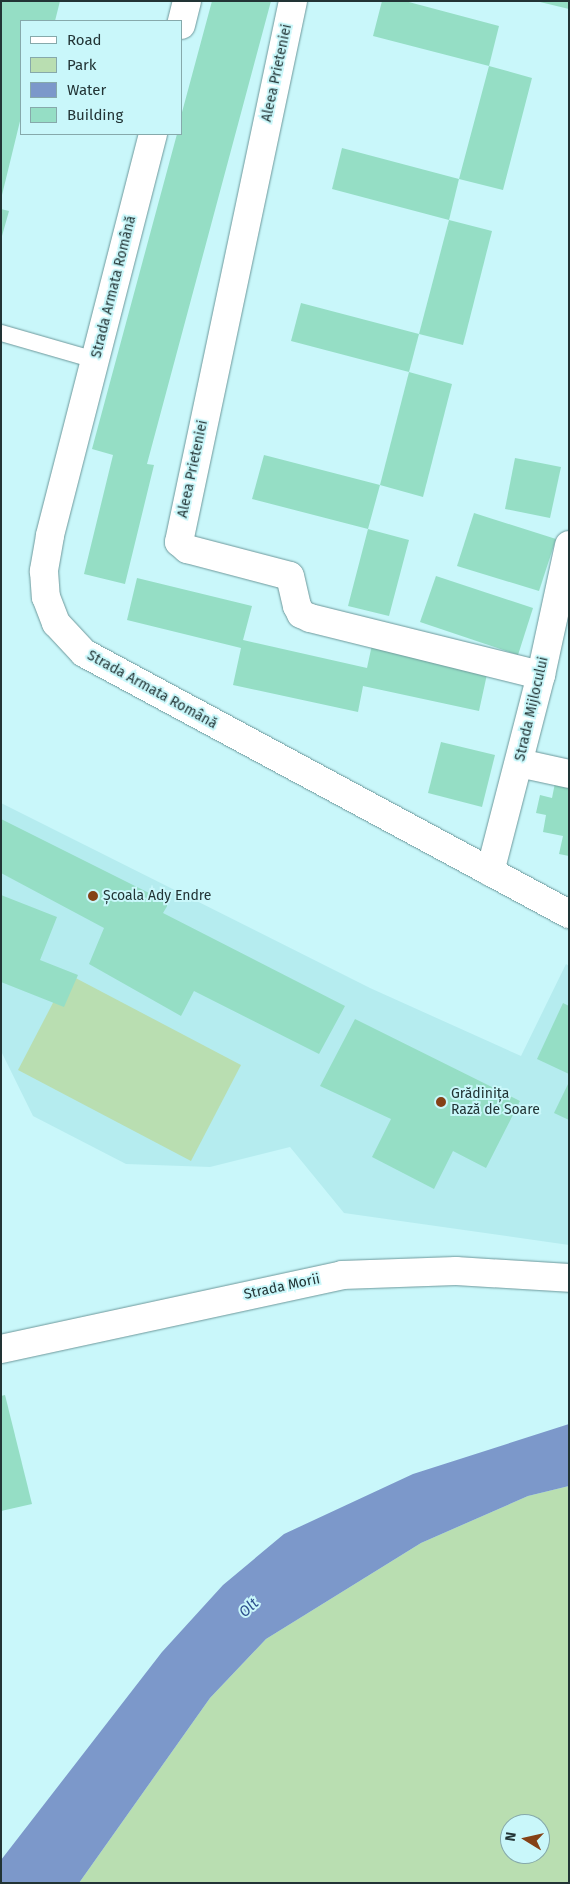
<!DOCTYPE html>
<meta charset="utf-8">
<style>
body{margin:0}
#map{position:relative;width:570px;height:1884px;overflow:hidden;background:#c9f7fa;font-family:"Fira Sans",sans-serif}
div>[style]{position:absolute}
.built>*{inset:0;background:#b5ecef}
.green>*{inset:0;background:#b9deb1}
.water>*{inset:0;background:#7c98ca}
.building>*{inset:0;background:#95dec5}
.roads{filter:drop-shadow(0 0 1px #6d989b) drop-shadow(0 0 1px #6d989b)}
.service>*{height:16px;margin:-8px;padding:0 8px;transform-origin:8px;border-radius:8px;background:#fff}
.minor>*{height:28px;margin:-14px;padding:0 14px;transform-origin:14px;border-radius:14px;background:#fff}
.tertiary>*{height:28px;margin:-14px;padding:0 14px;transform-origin:14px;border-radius:14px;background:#fff}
.dots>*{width:14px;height:14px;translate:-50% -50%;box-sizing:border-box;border:2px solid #c9f7fa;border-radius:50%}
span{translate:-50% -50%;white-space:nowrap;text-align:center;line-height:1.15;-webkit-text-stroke:4px #c9f7fa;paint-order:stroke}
.street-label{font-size:14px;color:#223435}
.poi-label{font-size:14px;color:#223435}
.left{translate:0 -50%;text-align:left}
.water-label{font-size:15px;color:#2d4e8d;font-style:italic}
.frame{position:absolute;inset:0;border:2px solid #223435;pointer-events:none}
.legend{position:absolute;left:20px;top:20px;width:162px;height:115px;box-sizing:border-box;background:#c9f7fa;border:1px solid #86a9ab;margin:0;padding:6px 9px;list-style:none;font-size:15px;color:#223435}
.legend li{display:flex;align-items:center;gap:10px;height:25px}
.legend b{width:25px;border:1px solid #86a9ab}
.north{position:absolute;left:500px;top:1814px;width:50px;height:50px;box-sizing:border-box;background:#c9f7fa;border:1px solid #86a9ab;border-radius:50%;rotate:279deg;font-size:14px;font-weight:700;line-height:20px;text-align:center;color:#223435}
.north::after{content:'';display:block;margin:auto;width:18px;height:22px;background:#854116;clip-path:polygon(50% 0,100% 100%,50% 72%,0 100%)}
</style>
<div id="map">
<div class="built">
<div style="clip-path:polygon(1px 803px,370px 988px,521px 1056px,566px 964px,569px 966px,569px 1245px,344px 1213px,290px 1147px,210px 1167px,126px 1164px,33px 1116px,1px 1051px)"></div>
</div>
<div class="green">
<div style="clip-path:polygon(68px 974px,241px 1065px,191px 1161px,18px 1070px)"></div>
<div style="clip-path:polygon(evenodd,569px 1486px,569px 1883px,79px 1883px,210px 1698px,266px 1639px,421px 1543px,528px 1496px,569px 1486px,510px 1824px,540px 1824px,540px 1854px,510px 1854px,510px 1824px)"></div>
</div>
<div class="water">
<div style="clip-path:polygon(569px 1424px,569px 1486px,528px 1496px,421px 1543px,266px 1639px,210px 1698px,79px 1883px,1px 1883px,1px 1860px,162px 1652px,223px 1585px,284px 1534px,413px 1474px)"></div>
</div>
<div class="building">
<div style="clip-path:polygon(1px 1px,60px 1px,55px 21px,21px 21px,21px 117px,2px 195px)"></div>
<div style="clip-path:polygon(212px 1px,271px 1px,147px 464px,154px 465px,125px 584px,84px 574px,113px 455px,92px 449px,177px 134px,181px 134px,181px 116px)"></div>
<div style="clip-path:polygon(382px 1px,405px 1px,499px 26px,489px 66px,532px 78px,503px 190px,459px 179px,489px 66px,373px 36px)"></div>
<div style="clip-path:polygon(569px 1px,569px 9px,540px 2px,540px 1px)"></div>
<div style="clip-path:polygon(342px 148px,459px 179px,449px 220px,332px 189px)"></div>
<div style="clip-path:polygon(1px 209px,9px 211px,2px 236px,1px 236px)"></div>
<div style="clip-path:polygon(449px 220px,492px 231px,463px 345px,419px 334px)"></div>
<div style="clip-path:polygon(301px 303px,419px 334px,409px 372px,291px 341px)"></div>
<div style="clip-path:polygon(409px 372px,452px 384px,423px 497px,380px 485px)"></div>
<div style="clip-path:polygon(264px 455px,380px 485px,368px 529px,409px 540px,389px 616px,348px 606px,368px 529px,252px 499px)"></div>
<div style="clip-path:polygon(515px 458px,561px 467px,550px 518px,505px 509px)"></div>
<div style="clip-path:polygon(474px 513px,556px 539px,539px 591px,457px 566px)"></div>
<div style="clip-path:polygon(436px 576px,533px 608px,518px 655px,420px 622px)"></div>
<div style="clip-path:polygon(137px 578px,252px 606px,243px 640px,367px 668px,373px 640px,489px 665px,479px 711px,363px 686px,358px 712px,233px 685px,241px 648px,127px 620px)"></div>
<div style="clip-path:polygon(441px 742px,495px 755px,482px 807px,428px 793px)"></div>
<div style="clip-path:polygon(556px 778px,569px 781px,569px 856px,559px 854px,563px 836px,543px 832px,546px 815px,536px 813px,540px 795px,552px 798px)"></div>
<div style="clip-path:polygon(1px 819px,169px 903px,163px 913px,345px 1006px,319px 1054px,194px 991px,181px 1016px,89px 964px,104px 928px,1px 873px)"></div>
<div style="clip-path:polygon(1px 895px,57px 917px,40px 960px,78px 975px,64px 1007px,1px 982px)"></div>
<div style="clip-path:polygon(563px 1003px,569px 1006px,569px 1074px,537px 1059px)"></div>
<div style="clip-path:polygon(355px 1019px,520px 1101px,486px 1168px,453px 1151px,434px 1189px,372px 1157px,391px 1119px,320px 1086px)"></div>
<div style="clip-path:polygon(569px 1082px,569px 1120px,554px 1113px)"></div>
<div style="clip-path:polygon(5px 1395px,32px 1504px,1px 1511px,1px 1396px)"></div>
</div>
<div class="roads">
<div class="service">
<div style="left:1px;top:333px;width:98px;rotate:16deg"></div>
</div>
<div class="minor">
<div style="left:293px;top:1px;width:553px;rotate:101.9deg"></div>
<div style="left:179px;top:542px;width:11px;rotate:41deg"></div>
<div style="left:187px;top:549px;width:106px;rotate:14.7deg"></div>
<div style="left:290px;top:576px;width:31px;rotate:77deg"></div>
<div style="left:297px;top:606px;width:9px;rotate:63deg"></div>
<div style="left:301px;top:614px;width:10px;rotate:24deg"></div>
<div style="left:310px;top:618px;width:238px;rotate:13.9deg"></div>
<div style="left:519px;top:763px;width:51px;rotate:12.4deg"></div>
<div style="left:490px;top:872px;width:203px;rotate:-75.5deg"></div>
<div style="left:541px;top:675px;width:133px;rotate:-77.8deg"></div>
<div style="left:1px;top:1349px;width:349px;rotate:-12.2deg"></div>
<div style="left:342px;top:1275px;width:114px;rotate:-2deg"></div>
<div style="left:456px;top:1271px;width:113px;rotate:3.5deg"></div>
</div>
<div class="tertiary">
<div style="left:181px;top:25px;width:25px;rotate:-76deg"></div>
<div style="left:153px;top:134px;width:415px;rotate:104.4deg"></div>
<div style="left:50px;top:536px;width:36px;rotate:100deg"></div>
<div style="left:44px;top:571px;width:26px;rotate:86deg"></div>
<div style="left:46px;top:597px;width:28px;rotate:69deg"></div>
<div style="left:56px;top:623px;width:41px;rotate:47deg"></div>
<div style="left:84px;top:653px;width:551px;rotate:28.29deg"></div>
</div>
</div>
<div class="dots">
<div style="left:93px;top:896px;background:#854116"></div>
<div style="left:441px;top:1102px;background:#854116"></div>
</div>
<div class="street-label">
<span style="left:277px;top:73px;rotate:-78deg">Aleea Prieteniei</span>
<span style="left:114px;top:287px;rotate:-76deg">Strada Armata Română</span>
<span style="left:193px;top:469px;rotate:-78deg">Aleea Prieteniei</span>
<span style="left:152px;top:690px;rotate:29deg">Strada Armata Română</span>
<span style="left:532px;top:709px;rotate:-77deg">Strada Mijlocului</span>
<span style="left:282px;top:1287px;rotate:-12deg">Strada Morii</span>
</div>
<div class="poi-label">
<span class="left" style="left:103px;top:896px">Școala Ady Endre</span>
<span class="left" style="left:451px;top:1102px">Grădinița<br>Rază de Soare</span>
</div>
<div class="water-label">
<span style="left:249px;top:1608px;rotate:-44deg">Olt</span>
</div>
<div class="frame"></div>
<ul class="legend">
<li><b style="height:6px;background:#fff"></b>Road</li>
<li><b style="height:14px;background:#b9deb1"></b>Park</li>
<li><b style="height:14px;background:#7c98ca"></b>Water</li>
<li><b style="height:14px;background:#95dec5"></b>Building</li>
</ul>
<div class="north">N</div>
</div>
